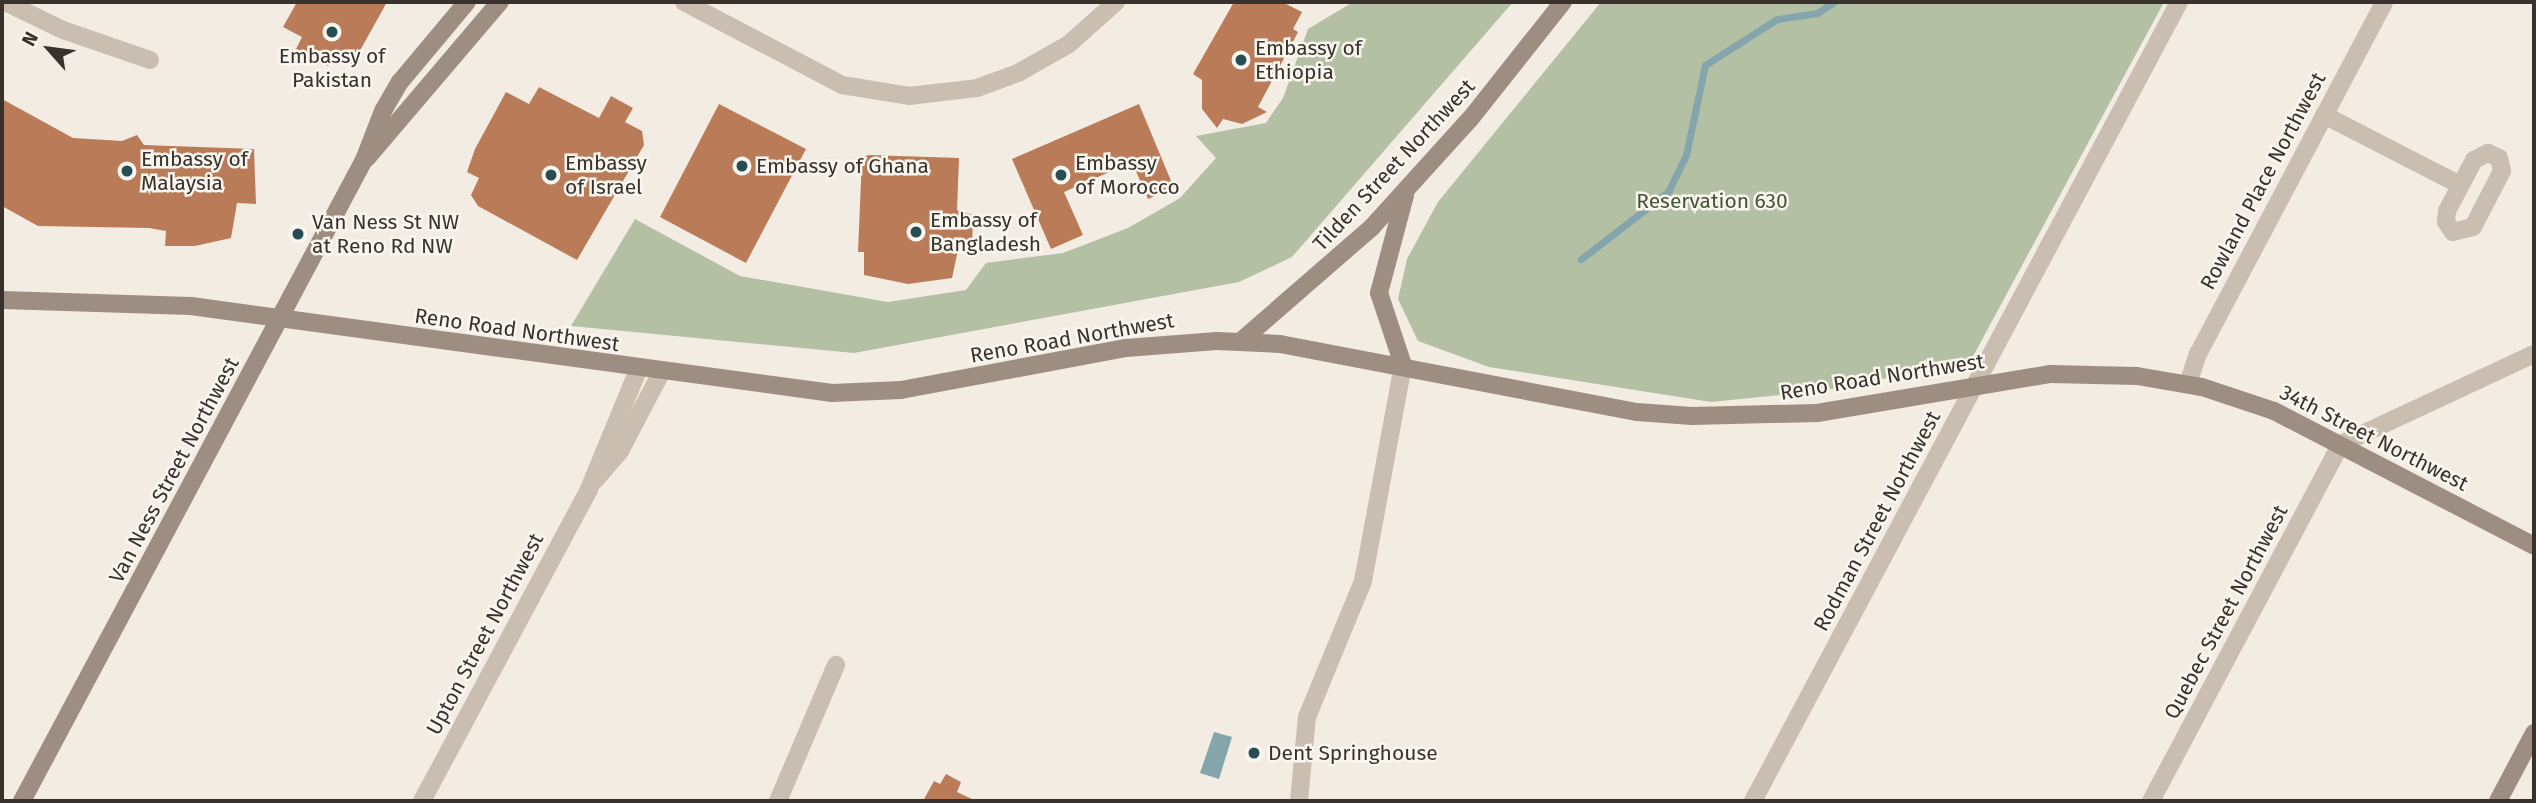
<!DOCTYPE html>
<style>
body{margin:0}
#map{position:relative;width:2536px;height:803px;overflow:hidden;background:#f2ece3;font-family:"Fira Sans",sans-serif}
div>[style]{position:absolute}
.green>*{inset:0;background:#b3c0a4}
.water>*{inset:0;background:#84a5ac}
.stream>*{height:7px;margin:-3.5px;padding:0 3.5px;transform-origin:3.5px;border-radius:3.5px;background:#84a5ac}
.building>*{inset:0;background:#ba7c58}
.street>*{height:18px;margin:-9px;padding:0 9px;transform-origin:9px;border-radius:9px;background:#c9beaf}
.secondary>*{height:18px;margin:-9px;padding:0 9px;transform-origin:9px;border-radius:9px;background:#9d8e81}
.dots>*{width:19px;height:19px;translate:-50% -50%;box-sizing:border-box;border:4px solid #f9f6ef;border-radius:50%}
span{translate:-50% -50%;white-space:nowrap;text-align:center;line-height:1.15;-webkit-text-stroke:5px #f9f6ef;paint-order:stroke}
.poi-label{font-size:21px;color:#39322c}
.left{translate:0 -50%;text-align:left}
.street-label{font-size:21px;color:#39322c}
.park-label{font-size:21px;color:#453}
.frame{position:absolute;inset:0;border:4px solid #39322c;pointer-events:none}
.north{position:absolute;left:14px;top:14px;width:70px;height:70px;-webkit-text-stroke:5px #f9f6ef;paint-order:stroke;rotate:298deg;font-size:19px;font-weight:700;line-height:28px;text-align:center;color:#39322c}
.north::after{content:'';display:block;margin:auto;width:24px;height:32px;background:#39322c;clip-path:polygon(50% 0,100% 100%,50% 72%,0 100%)}
</style>
<div id="map">
<div class="green">
<div style="clip-path:polygon(1353px 2px,1513px 2px,1292px 257px,1239px 282px,854px 353px,571px 326px,635px 219px,740px 276px,888px 302px,966px 290px,986px 263px,1063px 253px,1128px 228px,1180px 198px,1216px 158px,1196px 136px,1266px 123px,1283px 98px,1308px 29px)"></div>
<div style="clip-path:polygon(1601px 2px,2164px 2px,1970px 362px,1820px 391px,1711px 402px,1489px 367px,1418px 341px,1398px 299px,1407px 259px,1438px 202px)"></div>
</div>
<div class="water">
<div style="clip-path:polygon(1214px 732px,1232px 737px,1219px 779px,1200px 773px)"></div>
</div>
<div class="stream">
<div style="left:1581px;top:259px;width:110px;rotate:-37.6deg"></div>
<div style="left:1668px;top:192px;width:41px;rotate:-64.1deg"></div>
<div style="left:1686px;top:155px;width:92px;rotate:-78.1deg"></div>
<div style="left:1705px;top:65px;width:85px;rotate:-32.6deg"></div>
<div style="left:1777px;top:19px;width:40px;rotate:-8.5deg"></div>
<div style="left:1817px;top:13px;width:20px;rotate:-33deg"></div>
</div>
<div class="building">
<div style="clip-path:polygon(297px 2px,387px 2px,352px 65px,334px 54px,328px 66px,296px 49px,302px 37px,283px 27px)"></div>
<div style="clip-path:polygon(1234px 2px,1282px 2px,1302px 12px,1293px 29px,1298px 32px,1258px 107px,1267px 112px,1242px 124px,1223px 119px,1217px 128px,1202px 109px,1202px 80px,1193px 74px)"></div>
<div style="clip-path:polygon(539px 87px,599px 118px,611px 96px,633px 108px,625px 122px,642px 131px,644px 145px,577px 260px,478px 206px,471px 195px,479px 178px,467px 172px,475px 149px,506px 92px,529px 104px)"></div>
<div style="clip-path:polygon(2px 99px,73px 138px,122px 141px,137px 135px,144px 145px,254px 149px,256px 204px,237px 203px,231px 238px,195px 246px,165px 246px,166px 231px,149px 228px,38px 226px,2px 206px)"></div>
<div style="clip-path:polygon(719px 104px,806px 149px,746px 263px,660px 217px)"></div>
<div style="clip-path:polygon(1139px 104px,1174px 188px,1148px 199px,1132px 162px,1064px 192px,1083px 235px,1051px 249px,1012px 159px)"></div>
<div style="clip-path:polygon(869px 155px,959px 158px,957px 210px,973px 215px,972px 250px,958px 250px,952px 278px,908px 284px,864px 275px,864px 252px,858px 252px,862px 157px)"></div>
<div style="clip-path:polygon(946px 774px,961px 782px,957px 792px,976px 801px,923px 801px,934px 781px,940px 784px)"></div>
</div>
<div class="street">
<div style="left:5px;top:2px;width:64px;rotate:25.8deg"></div>
<div style="left:63px;top:30px;width:92px;rotate:19deg"></div>
<div style="left:684px;top:2px;width:178px;rotate:27.7deg"></div>
<div style="left:842px;top:85px;width:68px;rotate:9.3deg"></div>
<div style="left:909px;top:96px;width:68px;rotate:-6.7deg"></div>
<div style="left:977px;top:88px;width:44px;rotate:-20.1deg"></div>
<div style="left:1018px;top:73px;width:59px;rotate:-29.6deg"></div>
<div style="left:1069px;top:44px;width:63px;rotate:-41.8deg"></div>
<div style="left:2324px;top:115px;width:153px;rotate:27.2deg"></div>
<div style="left:2488px;top:153px;width:12px;rotate:24deg"></div>
<div style="left:2499px;top:158px;width:13px;rotate:77deg"></div>
<div style="left:2502px;top:171px;width:63px;rotate:117.4deg"></div>
<div style="left:2473px;top:227px;width:21px;rotate:166deg"></div>
<div style="left:2453px;top:232px;width:12px;rotate:-125deg"></div>
<div style="left:2446px;top:222px;width:11px;rotate:-85deg"></div>
<div style="left:2447px;top:211px;width:58px;rotate:-62.1deg"></div>
<div style="left:2474px;top:160px;width:16px;rotate:-27deg"></div>
<div style="left:2188px;top:384px;width:32px;rotate:-72deg"></div>
<div style="left:2198px;top:354px;width:398px;rotate:-62.1deg"></div>
<div style="left:595px;top:480px;width:38px;rotate:-49deg"></div>
<div style="left:620px;top:451px;width:88px;rotate:-62.3deg"></div>
<div style="left:422px;top:801px;width:354px;rotate:-61.8deg"></div>
<div style="left:589px;top:489px;width:129px;rotate:-67.6deg"></div>
<div style="left:778px;top:801px;width:148px;rotate:-66.9deg"></div>
<div style="left:1299px;top:801px;width:84px;rotate:-84.6deg"></div>
<div style="left:1307px;top:717px;width:147px;rotate:-67.6deg"></div>
<div style="left:1363px;top:581px;width:220px;rotate:-79.5deg"></div>
<div style="left:1753px;top:801px;width:905px;rotate:-61.93deg"></div>
<div style="left:2151px;top:801px;width:404px;rotate:-62deg"></div>
<div style="left:2341px;top:444px;width:213px;rotate:-25deg"></div>
</div>
<div class="secondary">
<div style="left:367px;top:158px;width:205px;rotate:-49.6deg"></div>
<div style="left:2px;top:300px;width:189px;rotate:1.8deg"></div>
<div style="left:191px;top:306px;width:647px;rotate:7.73deg"></div>
<div style="left:832px;top:393px;width:69px;rotate:-2.5deg"></div>
<div style="left:901px;top:390px;width:229px;rotate:-10.6deg"></div>
<div style="left:1126px;top:348px;width:91px;rotate:-4.4deg"></div>
<div style="left:1217px;top:341px;width:63px;rotate:2.7deg"></div>
<div style="left:1280px;top:344px;width:363px;rotate:10.8deg"></div>
<div style="left:1637px;top:412px;width:55px;rotate:4.2deg"></div>
<div style="left:1692px;top:416px;width:125px;rotate:-1.4deg"></div>
<div style="left:1817px;top:413px;width:237px;rotate:-9.5deg"></div>
<div style="left:2051px;top:374px;width:86px;rotate:1.3deg"></div>
<div style="left:2137px;top:376px;width:66px;rotate:9.6deg"></div>
<div style="left:2202px;top:387px;width:76px;rotate:18.4deg"></div>
<div style="left:2274px;top:411px;width:293px;rotate:27.4deg"></div>
<div style="left:1241px;top:341px;width:174px;rotate:-41deg"></div>
<div style="left:1372px;top:227px;width:147px;rotate:-47.8deg"></div>
<div style="left:1471px;top:118px;width:148px;rotate:-51.6deg"></div>
<div style="left:1403px;top:365px;width:76px;rotate:-108.4deg"></div>
<div style="left:1379px;top:293px;width:101px;rotate:-75.1deg"></div>
<div style="left:22px;top:801px;width:727px;rotate:-61.92deg"></div>
<div style="left:364px;top:160px;width:53px;rotate:-68.8deg"></div>
<div style="left:383px;top:111px;width:34px;rotate:-60deg"></div>
<div style="left:400px;top:82px;width:104px;rotate:-50.1deg"></div>
<div style="left:2498px;top:801px;width:77px;rotate:-62.1deg"></div>
</div>
<div class="dots">
<div style="left:332px;top:32px;background:#264d56"></div>
<div style="left:1241px;top:60px;background:#264d56"></div>
<div style="left:742px;top:166px;background:#264d56"></div>
<div style="left:127px;top:171px;background:#264d56"></div>
<div style="left:551px;top:175px;background:#264d56"></div>
<div style="left:1061px;top:175px;background:#264d56"></div>
<div style="left:916px;top:232px;background:#264d56"></div>
<div style="left:298px;top:234px;background:#264d56"></div>
<div style="left:1254px;top:753px;background:#264d56"></div>
</div>
<div class="poi-label">
<span class="left" style="left:1255px;top:60px">Embassy of<br>Ethiopia</span>
<span style="left:332px;top:68px">Embassy of<br>Pakistan</span>
<span class="left" style="left:141px;top:171px">Embassy of<br>Malaysia</span>
<span class="left" style="left:565px;top:175px">Embassy<br>of Israel</span>
<span class="left" style="left:1075px;top:175px">Embassy<br>of Morocco</span>
<span class="left" style="left:756px;top:166px">Embassy of Ghana</span>
<span class="left" style="left:930px;top:232px">Embassy of<br>Bangladesh</span>
<span class="left" style="left:312px;top:234px">Van Ness St NW<br>at Reno Rd NW</span>
<span class="left" style="left:1268px;top:753px">Dent Springhouse</span>
</div>
<div class="street-label">
<span style="left:1394px;top:165px;rotate:-47deg">Tilden Street Northwest</span>
<span style="left:2263px;top:181px;rotate:-62deg">Rowland Place Northwest</span>
<span style="left:517px;top:330px;rotate:8deg">Reno Road Northwest</span>
<span style="left:1072px;top:338px;rotate:-10deg">Reno Road Northwest</span>
<span style="left:1882px;top:377px;rotate:-9deg">Reno Road Northwest</span>
<span style="left:2374px;top:438px;rotate:27deg">34th Street Northwest</span>
<span style="left:174px;top:470px;rotate:-62deg">Van Ness Street Northwest</span>
<span style="left:1877px;top:521px;rotate:-62deg">Rodman Street Northwest</span>
<span style="left:2226px;top:612px;rotate:-62deg">Quebec Street Northwest</span>
<span style="left:485px;top:634px;rotate:-62deg">Upton Street Northwest</span>
</div>
<div class="park-label">
<span style="left:1712px;top:201px">Reservation 630</span>
</div>
<div class="frame"></div>
<div class="north">N</div>
</div>
